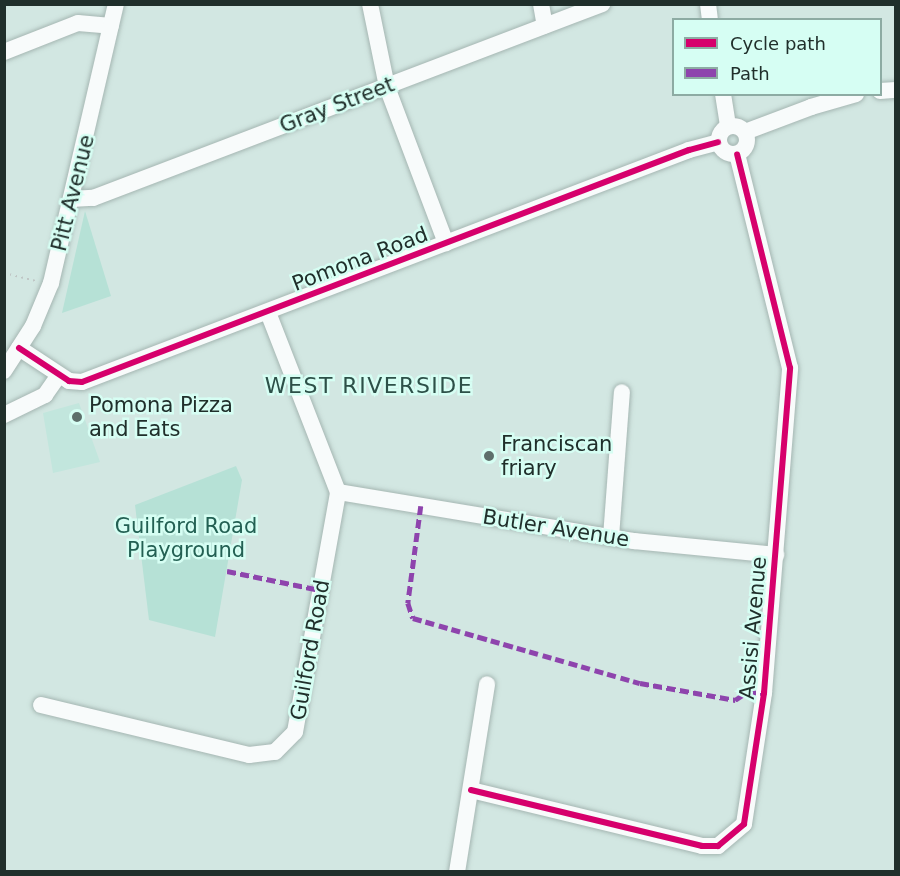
<!DOCTYPE html>
<style>
body{margin:0}
#map{position:relative;width:900px;height:876px;overflow:hidden;background:#d2e7e2;font-family:"DejaVu Sans",sans-serif}
div>[style]{position:absolute}
.built>*{inset:0;background:#c2e6dd}
.green>*{inset:0;background:#b6e1d6}
.path>*{height:2px;margin-top:-1px;transform-origin:0;background:repeating-linear-gradient(90deg,#bfc6c5 0 1.5px,transparent 0 6px)}
.roads{filter:drop-shadow(0 0 2px #a5b6b2) drop-shadow(0 0 2px #a5b6b2)}
.minor>*{height:16px;margin:-8px;padding:0 8px;transform-origin:8px;border-radius:8px;background:#f8fbfb}
.minor>.ring{margin:-8px;padding:0;box-sizing:content-box;background:none;border:16px solid #f8fbfb;border-radius:50%}
.quiet>*{height:4.5px;margin-top:-2.25px;transform-origin:0;background:repeating-linear-gradient(90deg,#8e44ad 0 9px,transparent 0 13.5px)}
.cycleway>*{height:6px;margin:-3px;padding:0 3px;transform-origin:3px;border-radius:3px;background:#d6006c}
.dots>*{width:16px;height:16px;translate:-50% -50%;box-sizing:border-box;border:3px solid #d6fef3;border-radius:50%}
span{translate:-50% -50%;white-space:nowrap;text-align:center;line-height:1.15;-webkit-text-stroke:5px #d6fef3;paint-order:stroke}
.street-label{font-size:21px;color:#202f2b}
.poi-label{font-size:21px;color:#202f2b}
.left{translate:0 -50%;text-align:left}
.park-label{font-size:21px;color:#236053}
.neighbourhood-label{font-size:22px;color:#2d5048;letter-spacing:1.5px}
.frame{position:absolute;inset:0;border:6px solid #202f2b;pointer-events:none}
.legend{position:absolute;left:672px;top:18px;width:210px;height:78px;box-sizing:border-box;background:#d6fef3;border:2px solid #8daba3;margin:0;padding:8px 10px;list-style:none;font-size:18px;color:#202f2b}
.legend li{display:flex;align-items:center;gap:12px;height:30px}
.legend b{width:30px;border:2px solid #8daba3}
</style>
<div id="map">
<div class="built">
<div style="clip-path:polygon(79px 403px,100px 462px,53px 473px,43px 413px)"></div>
</div>
<div class="green">
<div style="clip-path:polygon(85px 211px,111px 296px,62px 313px)"></div>
<div style="clip-path:polygon(236px 466px,242px 480px,215px 637px,149px 620px,135px 505px)"></div>
</div>
<div class="path">
<div style="left:4px;top:273px;width:33px;rotate:14deg"></div>
</div>
<div class="roads">
<div class="minor">
<div style="left:370px;top:4px;width:85px;rotate:78.4deg"></div>
<div style="left:387px;top:87px;width:167px;rotate:69.3deg"></div>
<div style="left:541px;top:4px;width:22px;rotate:80deg"></div>
<div style="left:708px;top:4px;width:16px;rotate:83deg"></div>
<div style="left:4px;top:52px;width:79px;rotate:-21.4deg"></div>
<div style="left:78px;top:23px;width:33px;rotate:5deg"></div>
<div style="left:880px;top:91px;width:16px;rotate:-4deg"></div>
<div style="left:723px;top:94px;width:32px;rotate:81deg"></div>
<div class="ring" style="left:719px;top:126px;width:12px;height:12px"></div>
<div style="left:745px;top:132px;width:71px;rotate:-20.7deg"></div>
<div style="left:811px;top:107px;width:47px;rotate:-16.1deg"></div>
<div style="left:71px;top:199px;width:22px;rotate:-3deg"></div>
<div style="left:93px;top:198px;width:545px;rotate:-20.86deg"></div>
<div style="left:19px;top:348px;width:60px;rotate:33.4deg"></div>
<div style="left:69px;top:381px;width:13px;rotate:4deg"></div>
<div style="left:82px;top:382px;width:650px;rotate:-20.92deg"></div>
<div style="left:689px;top:150px;width:30px;rotate:-15deg"></div>
<div style="left:4px;top:371px;width:54px;rotate:-57.2deg"></div>
<div style="left:33px;top:326px;width:47px;rotate:-67.3deg"></div>
<div style="left:51px;top:283px;width:286px;rotate:-76.9deg"></div>
<div style="left:4px;top:415px;width:46px;rotate:-26deg"></div>
<div style="left:45px;top:395px;width:24px;rotate:-55deg"></div>
<div style="left:338px;top:492px;width:300px;rotate:9.4deg"></div>
<div style="left:634px;top:541px;width:143px;rotate:5.6deg"></div>
<div style="left:611px;top:537px;width:145px;rotate:-85.7deg"></div>
<div style="left:41px;top:705px;width:214px;rotate:13.5deg"></div>
<div style="left:249px;top:755px;width:26px;rotate:-7deg"></div>
<div style="left:275px;top:752px;width:28px;rotate:-45deg"></div>
<div style="left:295px;top:732px;width:244px;rotate:-79.8deg"></div>
<div style="left:338px;top:492px;width:193px;rotate:-111.3deg"></div>
<div style="left:471px;top:790px;width:238px;rotate:13.6deg"></div>
<div style="left:702px;top:846px;width:16px"></div>
<div style="left:718px;top:846px;width:34px;rotate:-40deg"></div>
<div style="left:744px;top:824px;width:133px;rotate:-81.3deg"></div>
<div style="left:764px;top:693px;width:326px;rotate:-85.4deg"></div>
<div style="left:790px;top:368px;width:220px;rotate:-103.9deg"></div>
<div style="left:457px;top:872px;width:190px;rotate:-80.9deg"></div>
</div>
</div>
<div class="quiet">
<div style="left:421px;top:506px;width:98px;rotate:97.6deg"></div>
<div style="left:408px;top:603px;width:16px;rotate:72deg"></div>
<div style="left:413px;top:618px;width:236px;rotate:16deg"></div>
<div style="left:640px;top:683px;width:97px;rotate:10.1deg"></div>
<div style="left:735px;top:700px;width:14px;rotate:-34deg"></div>
<div style="left:747px;top:692px;width:17px;rotate:3deg"></div>
<div style="left:227px;top:571px;width:95px;rotate:11.5deg"></div>
</div>
<div class="cycleway">
<div style="left:19px;top:348px;width:60px;rotate:33.4deg"></div>
<div style="left:69px;top:381px;width:13px;rotate:4deg"></div>
<div style="left:82px;top:382px;width:650px;rotate:-20.92deg"></div>
<div style="left:689px;top:150px;width:30px;rotate:-15deg"></div>
<div style="left:471px;top:790px;width:238px;rotate:13.6deg"></div>
<div style="left:702px;top:846px;width:16px"></div>
<div style="left:718px;top:846px;width:34px;rotate:-40deg"></div>
<div style="left:744px;top:824px;width:133px;rotate:-81.3deg"></div>
<div style="left:764px;top:693px;width:326px;rotate:-85.4deg"></div>
<div style="left:790px;top:368px;width:220px;rotate:-103.9deg"></div>
</div>
<div class="dots">
<div style="left:77px;top:417px;background:#5e6f6b"></div>
<div style="left:489px;top:456px;background:#5e6f6b"></div>
</div>
<div class="street-label">
<span style="left:337px;top:105px;rotate:-21deg">Gray Street</span>
<span style="left:73px;top:193px;rotate:-76deg">Pitt Avenue</span>
<span style="left:360px;top:259px;rotate:-21deg">Pomona Road</span>
<span style="left:556px;top:528px;rotate:9deg">Butler Avenue</span>
<span style="left:753px;top:628px;rotate:-85deg">Assisi Avenue</span>
<span style="left:310px;top:650px;rotate:-80deg">Guilford Road</span>
</div>
<div class="poi-label">
<span class="left" style="left:89px;top:417px">Pomona Pizza<br>and Eats</span>
<span class="left" style="left:501px;top:456px">Franciscan<br>friary</span>
</div>
<div class="park-label">
<span style="left:186px;top:538px">Guilford Road<br>Playground</span>
</div>
<div class="neighbourhood-label">
<span style="left:369px;top:386px">WEST RIVERSIDE</span>
</div>
<div class="frame"></div>
<ul class="legend">
<li><b style="height:8px;background:#d6006c"></b>Cycle path</li>
<li><b style="height:8px;background:#8e44ad"></b>Path</li>
</ul>
</div>
